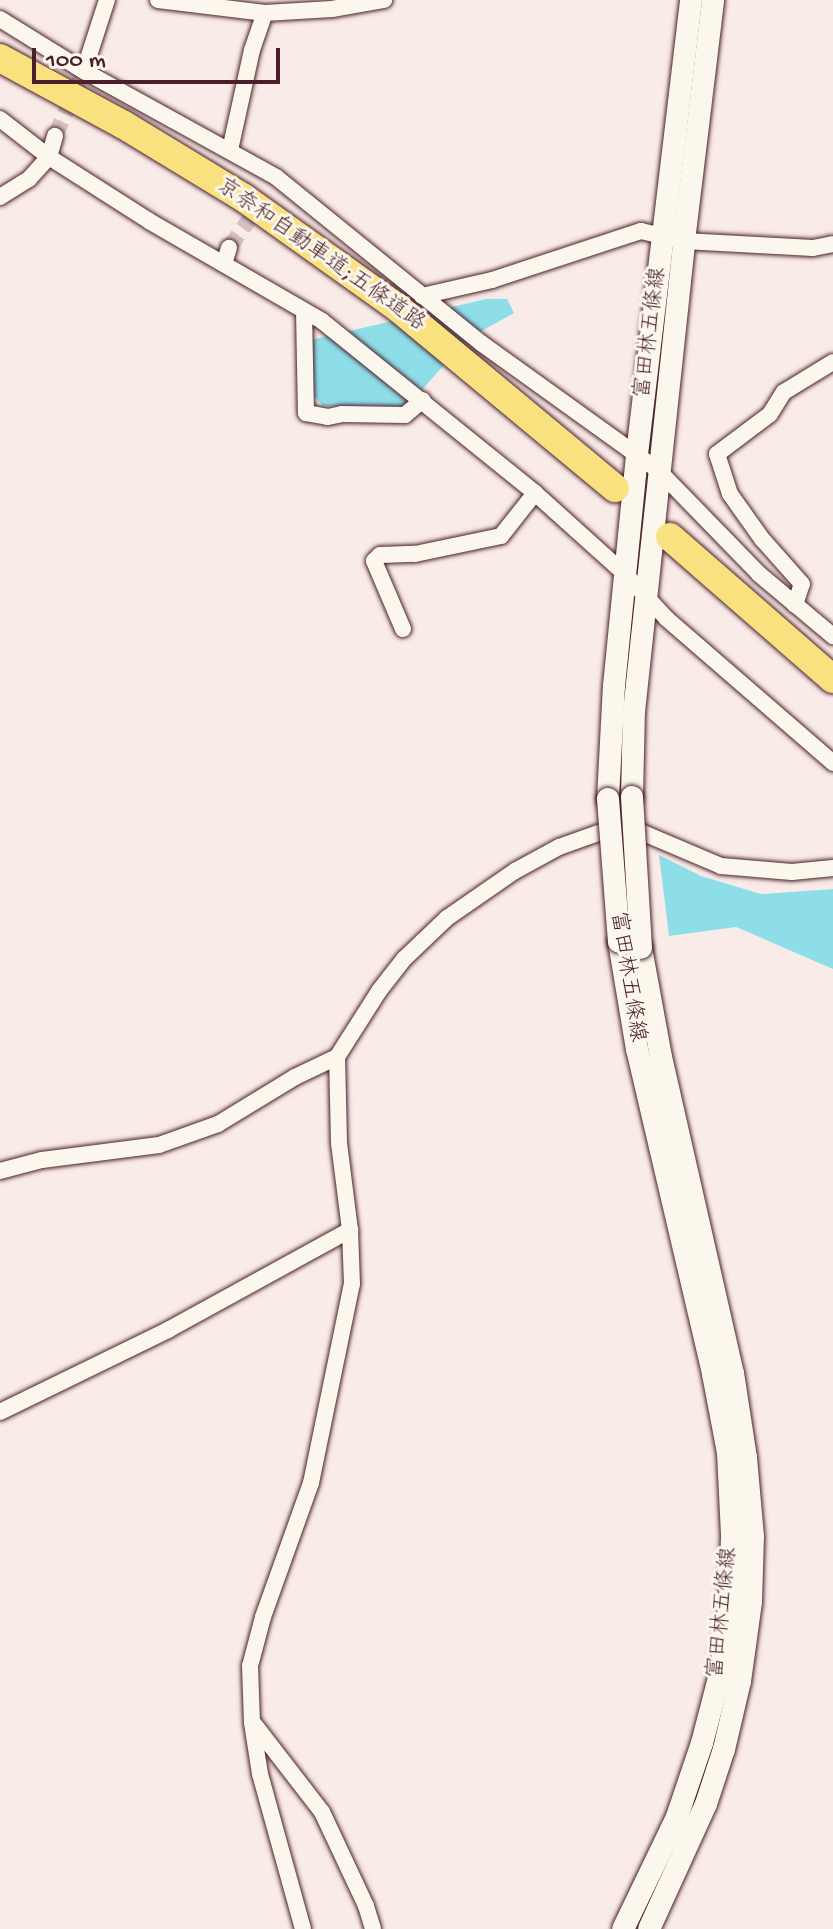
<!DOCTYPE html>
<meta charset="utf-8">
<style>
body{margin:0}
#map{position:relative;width:833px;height:1929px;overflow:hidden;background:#f9ebe8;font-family:"Gochi Hand","Klee One",sans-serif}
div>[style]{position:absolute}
.water>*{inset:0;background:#8edee9}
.street-tunnel>*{height:16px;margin-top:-8px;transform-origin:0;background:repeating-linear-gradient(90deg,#d6c2c2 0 16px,transparent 0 24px)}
.roads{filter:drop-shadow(0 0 2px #4a1f2b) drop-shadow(0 0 2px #4a1f2b)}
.street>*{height:16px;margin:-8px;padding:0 8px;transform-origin:8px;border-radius:8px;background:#fbf7ec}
.secondary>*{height:22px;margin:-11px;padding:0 11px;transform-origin:11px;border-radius:11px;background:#fbf7ec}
.highway>*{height:28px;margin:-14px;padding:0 14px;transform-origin:14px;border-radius:14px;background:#fae180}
.bridges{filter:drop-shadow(0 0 2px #4a1f2b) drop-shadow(0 0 2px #4a1f2b)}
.secondary-bridge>*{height:22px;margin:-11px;padding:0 11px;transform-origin:11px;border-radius:11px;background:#fbf7ec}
span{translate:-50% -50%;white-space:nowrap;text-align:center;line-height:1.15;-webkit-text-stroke:6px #fbf7ec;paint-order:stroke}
.street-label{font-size:22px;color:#4a1f2b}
.scale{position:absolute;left:32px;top:48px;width:248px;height:36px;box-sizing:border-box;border:4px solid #4a1f2b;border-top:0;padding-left:10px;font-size:24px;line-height:28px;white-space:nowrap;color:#4a1f2b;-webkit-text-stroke:6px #fbf7ec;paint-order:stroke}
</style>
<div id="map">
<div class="water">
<div style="clip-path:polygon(486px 299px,507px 299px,514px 313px,467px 339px,406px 408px,323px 406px,312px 394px,311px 340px)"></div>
<div style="clip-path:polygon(659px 855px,701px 876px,761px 894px,833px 889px,833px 969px,736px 927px,669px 936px)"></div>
</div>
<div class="street-tunnel">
<div style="left:55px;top:136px;width:71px;rotate:-66deg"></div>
<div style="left:229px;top:248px;width:71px;rotate:-54.7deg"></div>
</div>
<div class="roads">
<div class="street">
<div style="left:158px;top:0;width:108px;rotate:6.9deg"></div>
<div style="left:265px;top:13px;width:67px;rotate:-3.4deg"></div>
<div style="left:332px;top:9px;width:53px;rotate:-9.8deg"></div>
<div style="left:0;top:19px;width:99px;rotate:31.8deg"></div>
<div style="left:84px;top:71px;width:219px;rotate:28.9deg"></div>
<div style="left:276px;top:177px;width:264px;rotate:39deg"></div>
<div style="left:481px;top:343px;width:219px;rotate:35.7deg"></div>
<div style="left:659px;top:471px;width:144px;rotate:45.8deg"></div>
<div style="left:759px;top:574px;width:97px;rotate:40deg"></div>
<div style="left:84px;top:71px;width:75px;rotate:-72.1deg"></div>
<div style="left:0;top:119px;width:62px;rotate:37.8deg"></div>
<div style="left:49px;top:157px;width:119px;rotate:32.6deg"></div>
<div style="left:149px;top:221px;width:200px;rotate:30deg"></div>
<div style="left:322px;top:321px;width:274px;rotate:38.9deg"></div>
<div style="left:535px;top:493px;width:122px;rotate:42deg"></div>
<div style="left:626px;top:575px;width:60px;rotate:47deg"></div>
<div style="left:667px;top:619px;width:220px;rotate:40.9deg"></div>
<div style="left:230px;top:150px;width:102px;rotate:-77.6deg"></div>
<div style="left:252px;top:50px;width:39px;rotate:-71deg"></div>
<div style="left:0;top:197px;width:34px;rotate:-32deg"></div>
<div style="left:29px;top:179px;width:30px;rotate:-48deg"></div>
<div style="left:49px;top:157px;width:22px;rotate:-74deg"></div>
<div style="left:224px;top:264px;width:17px;rotate:-73deg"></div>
<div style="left:422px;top:296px;width:72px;rotate:-12.9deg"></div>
<div style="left:492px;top:280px;width:157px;rotate:-18.2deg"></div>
<div style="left:641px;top:231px;width:44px;rotate:13.1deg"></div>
<div style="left:684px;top:241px;width:129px;rotate:3.1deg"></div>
<div style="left:813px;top:248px;width:20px;rotate:-11deg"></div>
<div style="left:304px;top:311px;width:102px;rotate:88.9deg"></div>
<div style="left:306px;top:413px;width:22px;rotate:10deg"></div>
<div style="left:328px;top:417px;width:14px;rotate:-12deg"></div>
<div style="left:342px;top:414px;width:63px;rotate:0.9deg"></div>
<div style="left:405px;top:415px;width:23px;rotate:-40deg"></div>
<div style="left:795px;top:605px;width:22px;rotate:-72deg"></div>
<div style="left:802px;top:584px;width:60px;rotate:-131.6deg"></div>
<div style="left:762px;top:539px;width:55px;rotate:-125.4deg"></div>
<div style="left:730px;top:494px;width:42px;rotate:-108deg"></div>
<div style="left:717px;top:454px;width:66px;rotate:-37deg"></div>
<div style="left:770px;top:414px;width:26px;rotate:-58deg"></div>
<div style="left:784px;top:392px;width:57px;rotate:-31.5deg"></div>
<div style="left:403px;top:629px;width:74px;rotate:-113.1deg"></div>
<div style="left:374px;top:561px;width:8px;rotate:-45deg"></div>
<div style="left:380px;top:555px;width:35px;rotate:-2deg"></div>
<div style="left:415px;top:554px;width:88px;rotate:-11.8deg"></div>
<div style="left:501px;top:536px;width:55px;rotate:-51.7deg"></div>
<div style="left:0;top:1171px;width:43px;rotate:-14.7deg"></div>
<div style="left:42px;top:1160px;width:118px;rotate:-7.3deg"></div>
<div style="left:159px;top:1145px;width:63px;rotate:-19.6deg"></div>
<div style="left:218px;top:1124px;width:90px;rotate:-31.4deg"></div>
<div style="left:295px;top:1077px;width:47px;rotate:-25.5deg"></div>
<div style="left:337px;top:1057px;width:78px;rotate:-57.5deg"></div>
<div style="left:379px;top:991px;width:41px;rotate:-52deg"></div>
<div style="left:404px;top:959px;width:59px;rotate:-43.6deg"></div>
<div style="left:447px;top:918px;width:83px;rotate:-34.7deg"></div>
<div style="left:515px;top:871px;width:50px;rotate:-28.6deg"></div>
<div style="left:559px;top:847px;width:41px;rotate:-19.7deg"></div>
<div style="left:598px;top:833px;width:43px;rotate:-1.3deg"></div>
<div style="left:641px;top:832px;width:87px;rotate:23deg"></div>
<div style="left:721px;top:866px;width:71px;rotate:4.8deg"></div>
<div style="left:792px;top:872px;width:41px;rotate:-5.6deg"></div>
<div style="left:0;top:1412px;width:187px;rotate:-26deg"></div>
<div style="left:168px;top:1330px;width:208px;rotate:-28.8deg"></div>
<div style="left:254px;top:1724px;width:111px;rotate:52.3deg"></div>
<div style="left:322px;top:1812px;width:104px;rotate:64.9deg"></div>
<div style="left:366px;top:1906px;width:24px;rotate:73deg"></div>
<div style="left:303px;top:1929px;width:161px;rotate:-105.5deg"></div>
<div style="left:260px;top:1774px;width:52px;rotate:-98.9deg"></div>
<div style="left:252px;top:1723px;width:57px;rotate:-92deg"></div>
<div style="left:250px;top:1666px;width:51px;rotate:-75.1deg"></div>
<div style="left:263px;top:1617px;width:142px;rotate:-70.3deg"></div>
<div style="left:311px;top:1483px;width:203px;rotate:-78.4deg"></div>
<div style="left:352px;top:1284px;width:54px;rotate:-92.1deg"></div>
<div style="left:350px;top:1230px;width:88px;rotate:-97.2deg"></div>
<div style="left:339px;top:1143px;width:86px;rotate:-91.3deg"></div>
</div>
<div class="secondary">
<div style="left:632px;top:797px;width:85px;rotate:-88.7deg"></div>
<div style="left:634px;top:712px;width:474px;rotate:-83.9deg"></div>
<div style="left:684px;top:241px;width:243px;rotate:-83.1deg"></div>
<div style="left:608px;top:799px;width:113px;rotate:-87deg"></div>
<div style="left:614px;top:686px;width:233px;rotate:-84.3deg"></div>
<div style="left:637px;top:454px;width:457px;rotate:-83.2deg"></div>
<div style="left:619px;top:942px;width:109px;rotate:80.5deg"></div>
<div style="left:637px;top:1049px;width:334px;rotate:76.8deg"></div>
<div style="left:713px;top:1374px;width:80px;rotate:79.2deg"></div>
<div style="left:728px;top:1453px;width:83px;rotate:87.2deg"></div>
<div style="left:732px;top:1536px;width:66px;rotate:91.7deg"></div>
<div style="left:730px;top:1602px;width:73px;rotate:97.9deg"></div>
<div style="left:720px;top:1674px;width:71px;rotate:104.6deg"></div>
<div style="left:702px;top:1743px;width:78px;rotate:108.7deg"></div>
<div style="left:677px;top:1817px;width:124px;rotate:115.7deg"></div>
<div style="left:641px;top:948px;width:111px;rotate:79.6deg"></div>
<div style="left:661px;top:1057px;width:324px;rotate:77.2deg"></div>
<div style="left:733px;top:1373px;width:86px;rotate:81.3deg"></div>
<div style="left:746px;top:1458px;width:79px;rotate:84.9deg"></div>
<div style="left:753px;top:1537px;width:65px;rotate:91.8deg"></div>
<div style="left:751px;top:1602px;width:80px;rotate:97.9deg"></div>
<div style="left:740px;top:1681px;width:70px;rotate:103.2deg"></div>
<div style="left:724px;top:1749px;width:58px;rotate:108.1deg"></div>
<div style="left:706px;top:1804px;width:137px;rotate:114.5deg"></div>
</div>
<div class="highway">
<div style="left:0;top:58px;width:141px;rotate:28.4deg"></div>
<div style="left:124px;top:125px;width:140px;rotate:31.3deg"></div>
<div style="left:244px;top:198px;width:189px;rotate:35.5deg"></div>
<div style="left:398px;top:308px;width:282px;rotate:39.7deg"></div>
<div style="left:670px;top:537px;width:216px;rotate:41.1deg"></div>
</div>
</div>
<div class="bridges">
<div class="secondary-bridge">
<div style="left:632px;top:797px;width:151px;rotate:86.6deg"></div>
<div style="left:608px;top:799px;width:143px;rotate:85.6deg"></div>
</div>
</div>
<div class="street-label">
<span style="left:320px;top:256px;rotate:35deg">京奈和自動車道;五條道路</span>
<span style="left:652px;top:333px;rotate:-83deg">富田林五條線</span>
<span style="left:626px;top:977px;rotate:81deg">富田林五條線</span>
<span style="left:724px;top:1613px;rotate:-84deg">富田林五條線</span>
</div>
<div class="scale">100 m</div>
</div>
